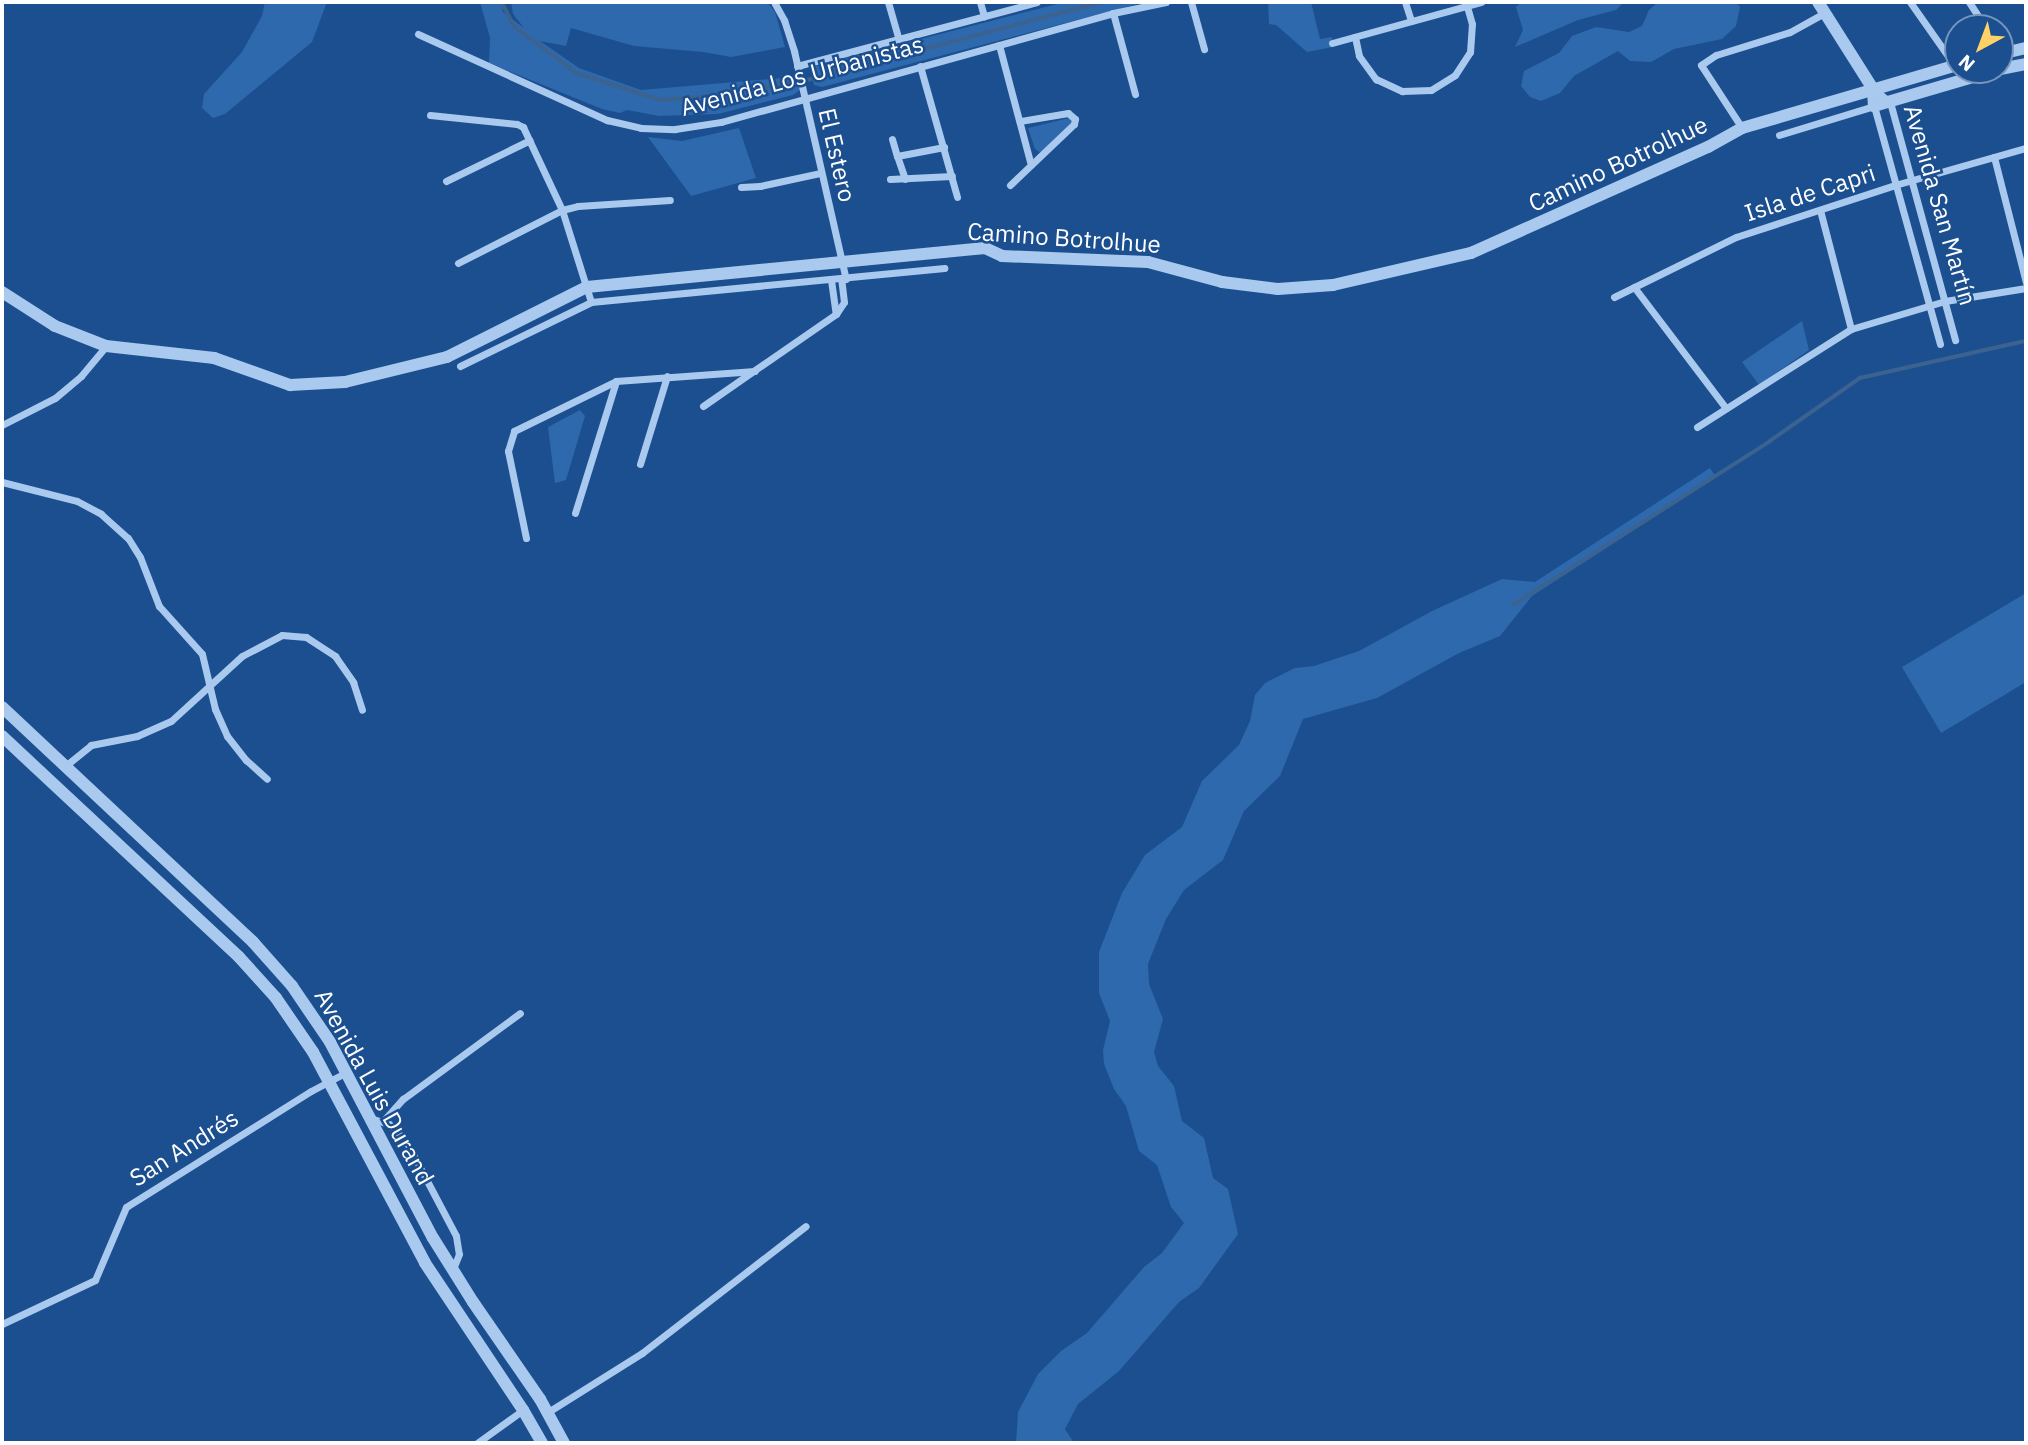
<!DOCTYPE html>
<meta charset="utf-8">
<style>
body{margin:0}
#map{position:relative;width:2028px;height:1445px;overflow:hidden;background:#1b4f8f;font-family:"IBM Plex Sans",sans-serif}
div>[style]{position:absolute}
.green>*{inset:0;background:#2e69ad}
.stream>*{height:3.5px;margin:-1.75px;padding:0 1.75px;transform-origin:1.75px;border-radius:1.75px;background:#3c6290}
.minor>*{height:7px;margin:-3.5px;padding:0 3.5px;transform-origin:3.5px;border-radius:3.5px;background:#a9c9ee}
.tertiary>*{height:12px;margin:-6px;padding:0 6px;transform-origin:6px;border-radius:6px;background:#a9c9ee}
span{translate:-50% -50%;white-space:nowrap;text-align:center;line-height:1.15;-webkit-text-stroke:5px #1b4f8f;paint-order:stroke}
.street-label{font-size:24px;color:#fff}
.frame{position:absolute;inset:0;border:4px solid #fff;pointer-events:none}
.north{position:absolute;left:1944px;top:14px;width:70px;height:70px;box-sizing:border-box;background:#1b4f8f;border:2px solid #7695bc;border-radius:50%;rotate:221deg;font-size:19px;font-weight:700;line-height:28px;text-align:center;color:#fff}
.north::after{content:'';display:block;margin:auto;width:24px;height:32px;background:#ffd166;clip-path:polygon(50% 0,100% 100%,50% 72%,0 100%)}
</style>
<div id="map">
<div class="green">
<div style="clip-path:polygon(265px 2px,327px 2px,312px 42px,225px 114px,213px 118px,202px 108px,204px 94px,242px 52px,262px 16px)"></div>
<div style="clip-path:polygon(480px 2px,501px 2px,503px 12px,524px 28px,513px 14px,511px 2px,767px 2px,775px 12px,785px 47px,731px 57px,703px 52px,634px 46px,571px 28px,566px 46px,540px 41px,579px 68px,641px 90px,795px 77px,800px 90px,793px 95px,718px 114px,659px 116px,627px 110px,620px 113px,602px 109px,489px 63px,490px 38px)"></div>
<div style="clip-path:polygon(1065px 2px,1145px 2px,822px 87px,814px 85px,811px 71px,816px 66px)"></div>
<div style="clip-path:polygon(1268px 2px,1311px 2px,1320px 39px,1332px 37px,1333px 47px,1307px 52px,1276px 25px,1269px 24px)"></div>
<div style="clip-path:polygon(1521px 2px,1624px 2px,1616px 10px,1578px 20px,1515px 47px,1523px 30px,1516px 7px)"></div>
<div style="clip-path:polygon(1658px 2px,1736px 2px,1740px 7px,1736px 26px,1722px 39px,1674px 49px,1651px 62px,1630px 61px,1618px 51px,1574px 76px,1560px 93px,1541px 101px,1530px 97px,1521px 86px,1524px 71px,1559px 53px,1572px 36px,1596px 27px,1629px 32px,1642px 26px,1649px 10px)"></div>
<div style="clip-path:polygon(1073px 117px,1072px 122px,1041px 153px,1035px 149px,1028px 128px)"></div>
<div style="clip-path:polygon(739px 128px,756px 178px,691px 196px,648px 137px,682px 141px)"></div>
<div style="clip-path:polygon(1802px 321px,1809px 350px,1759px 385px,1742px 362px)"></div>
<div style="clip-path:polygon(580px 410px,585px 416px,566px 480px,555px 483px,548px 427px)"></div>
<div style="clip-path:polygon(1710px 468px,1716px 477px,1532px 596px,1500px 636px,1459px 653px,1377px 698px,1303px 719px,1280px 776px,1244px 811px,1223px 860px,1184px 890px,1166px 919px,1148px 964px,1149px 984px,1163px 1019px,1154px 1052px,1158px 1066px,1174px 1086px,1182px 1121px,1204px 1138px,1213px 1178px,1228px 1189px,1238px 1234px,1199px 1288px,1179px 1302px,1119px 1371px,1078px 1404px,1065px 1429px,1074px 1443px,1016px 1443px,1018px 1412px,1038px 1374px,1061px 1351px,1087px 1333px,1144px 1267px,1162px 1253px,1184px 1223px,1171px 1207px,1157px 1165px,1139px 1151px,1126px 1106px,1114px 1089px,1104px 1064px,1103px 1050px,1110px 1021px,1099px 993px,1099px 952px,1122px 893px,1145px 855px,1182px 827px,1202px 781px,1239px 745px,1250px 721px,1255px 695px,1265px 683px,1295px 668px,1314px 666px,1359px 651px,1432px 611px,1502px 579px,1535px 582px)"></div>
<div style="clip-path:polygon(2026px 593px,2026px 682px,1941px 733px,1902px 667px)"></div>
</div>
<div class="stream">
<div style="left:502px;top:2px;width:28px;rotate:63deg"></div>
<div style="left:515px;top:27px;width:77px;rotate:36.6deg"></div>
<div style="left:577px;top:73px;width:87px;rotate:18deg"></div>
<div style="left:660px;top:100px;width:44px;rotate:-3.9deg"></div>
<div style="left:704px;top:97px;width:104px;rotate:-9.4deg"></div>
<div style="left:807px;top:80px;width:306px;rotate:-14.8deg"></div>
<div style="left:1513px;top:605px;width:305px;rotate:-32.5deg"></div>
<div style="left:1770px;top:441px;width:110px;rotate:-35deg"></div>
<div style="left:1860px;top:378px;width:170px;rotate:-12.6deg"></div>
</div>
<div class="minor">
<div style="left:774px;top:2px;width:21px;rotate:61deg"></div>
<div style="left:784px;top:20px;width:33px;rotate:72deg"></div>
<div style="left:794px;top:51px;width:234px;rotate:77.2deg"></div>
<div style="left:888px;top:2px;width:36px;rotate:74deg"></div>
<div style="left:980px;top:2px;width:15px;rotate:74deg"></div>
<div style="left:1191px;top:2px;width:49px;rotate:74.5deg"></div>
<div style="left:1405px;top:2px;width:20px;rotate:72deg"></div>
<div style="left:1910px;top:2px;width:78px;rotate:54.9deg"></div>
<div style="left:1969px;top:2px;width:31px;rotate:57deg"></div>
<div style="left:1113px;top:13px;width:84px;rotate:74.8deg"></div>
<div style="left:418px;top:34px;width:208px;rotate:24.5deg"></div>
<div style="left:607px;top:120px;width:35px;rotate:13deg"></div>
<div style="left:641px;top:128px;width:34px;rotate:2deg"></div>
<div style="left:675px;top:129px;width:47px;rotate:-8.7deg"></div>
<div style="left:721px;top:122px;width:407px;rotate:-15.5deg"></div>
<div style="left:1113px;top:13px;width:54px;rotate:-11.7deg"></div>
<div style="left:1355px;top:37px;width:19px;rotate:78deg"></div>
<div style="left:1359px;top:56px;width:29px;rotate:54deg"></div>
<div style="left:1376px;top:79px;width:29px;rotate:25deg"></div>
<div style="left:1402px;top:91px;width:29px;rotate:-2deg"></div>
<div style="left:1431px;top:90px;width:28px;rotate:-32deg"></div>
<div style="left:1455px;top:75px;width:27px;rotate:-57deg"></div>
<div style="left:1470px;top:52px;width:28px;rotate:-86deg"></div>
<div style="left:1472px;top:24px;width:19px;rotate:-106deg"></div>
<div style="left:1332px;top:43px;width:155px;rotate:-15.4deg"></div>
<div style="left:999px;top:45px;width:124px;rotate:75.1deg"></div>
<div style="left:797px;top:66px;width:248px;rotate:-14.9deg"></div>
<div style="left:920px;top:66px;width:136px;rotate:74.2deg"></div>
<div style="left:1875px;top:90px;width:19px;rotate:39deg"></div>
<div style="left:1890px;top:102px;width:247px;rotate:74.7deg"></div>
<div style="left:430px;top:115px;width:87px;rotate:5.9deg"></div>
<div style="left:517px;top:124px;width:7px;rotate:27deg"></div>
<div style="left:523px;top:127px;width:92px;rotate:64.8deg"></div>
<div style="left:562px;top:210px;width:96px;rotate:72.5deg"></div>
<div style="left:1742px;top:128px;width:75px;rotate:-123.1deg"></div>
<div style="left:1701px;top:65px;width:18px;rotate:-34deg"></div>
<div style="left:1716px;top:55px;width:77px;rotate:-17.3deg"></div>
<div style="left:1790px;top:32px;width:39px;rotate:-29deg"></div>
<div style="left:1779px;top:135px;width:99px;rotate:-17deg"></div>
<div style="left:1874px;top:106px;width:247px;rotate:74.5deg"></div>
<div style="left:892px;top:139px;width:18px;rotate:74deg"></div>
<div style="left:1994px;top:157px;width:130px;rotate:75.7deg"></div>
<div style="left:890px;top:179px;width:62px;rotate:-2.8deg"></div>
<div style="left:905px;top:179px;width:24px;rotate:-109deg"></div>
<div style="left:897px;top:156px;width:48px;rotate:-10.8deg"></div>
<div style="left:446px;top:181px;width:93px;rotate:-26deg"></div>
<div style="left:1010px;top:185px;width:88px;rotate:-43.6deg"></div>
<div style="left:1074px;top:124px;width:5px;rotate:-79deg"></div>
<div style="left:1075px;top:119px;width:9px;rotate:-139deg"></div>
<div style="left:1068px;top:113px;width:49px;rotate:170.5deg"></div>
<div style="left:741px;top:187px;width:19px;rotate:-3deg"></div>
<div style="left:760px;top:186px;width:61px;rotate:-12.2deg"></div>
<div style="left:1820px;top:210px;width:123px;rotate:75.4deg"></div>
<div style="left:458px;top:263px;width:117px;rotate:-27deg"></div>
<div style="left:562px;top:210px;width:16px;rotate:-14deg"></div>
<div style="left:578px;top:206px;width:92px;rotate:-3.7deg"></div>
<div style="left:831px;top:280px;width:34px;rotate:82deg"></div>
<div style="left:1634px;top:287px;width:152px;rotate:52.8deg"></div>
<div style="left:1614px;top:297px;width:136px;rotate:-26.2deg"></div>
<div style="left:1736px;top:237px;width:167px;rotate:-18.1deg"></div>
<div style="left:1895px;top:185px;width:136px;rotate:-15.8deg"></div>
<div style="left:460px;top:366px;width:146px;rotate:-26deg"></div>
<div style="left:591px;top:302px;width:355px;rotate:-5.5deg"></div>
<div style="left:703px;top:406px;width:162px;rotate:-34.7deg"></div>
<div style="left:836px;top:314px;width:14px;rotate:-56deg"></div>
<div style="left:844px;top:302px;width:23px;rotate:-97deg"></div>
<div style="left:2px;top:425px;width:59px;rotate:-27deg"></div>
<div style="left:55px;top:398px;width:34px;rotate:-40deg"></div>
<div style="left:81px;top:376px;width:39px;rotate:-50deg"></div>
<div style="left:1697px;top:427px;width:183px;rotate:-32.5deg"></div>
<div style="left:1851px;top:329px;width:98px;rotate:-16.6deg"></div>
<div style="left:1945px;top:301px;width:82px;rotate:-9.1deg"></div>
<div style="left:640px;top:464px;width:92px;rotate:-72.9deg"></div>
<div style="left:2px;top:482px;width:77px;rotate:14.2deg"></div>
<div style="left:77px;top:501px;width:27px;rotate:28deg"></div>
<div style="left:101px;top:514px;width:36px;rotate:42deg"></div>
<div style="left:128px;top:538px;width:22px;rotate:58deg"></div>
<div style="left:140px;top:557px;width:53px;rotate:68.8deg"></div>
<div style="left:159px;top:606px;width:64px;rotate:48.1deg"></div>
<div style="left:202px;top:654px;width:57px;rotate:76.7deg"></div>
<div style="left:215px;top:709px;width:30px;rotate:66deg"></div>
<div style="left:227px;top:736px;width:31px;rotate:52deg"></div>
<div style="left:246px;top:760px;width:28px;rotate:42deg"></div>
<div style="left:575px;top:513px;width:138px;rotate:-72.7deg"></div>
<div style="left:526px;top:538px;width:89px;rotate:-101.7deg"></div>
<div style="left:508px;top:451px;width:21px;rotate:-73deg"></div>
<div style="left:514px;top:431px;width:114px;rotate:-26.1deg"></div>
<div style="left:616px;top:381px;width:139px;rotate:-4.1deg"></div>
<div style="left:64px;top:767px;width:35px;rotate:-39deg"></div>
<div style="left:91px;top:745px;width:47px;rotate:-11.1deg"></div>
<div style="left:137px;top:736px;width:37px;rotate:-24deg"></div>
<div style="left:171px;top:721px;width:96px;rotate:-42.5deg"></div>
<div style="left:242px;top:656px;width:45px;rotate:-27.7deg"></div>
<div style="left:282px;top:635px;width:24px;rotate:5deg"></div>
<div style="left:306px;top:637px;width:35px;rotate:33deg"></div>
<div style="left:335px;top:656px;width:32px;rotate:55deg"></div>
<div style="left:353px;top:682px;width:29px;rotate:72deg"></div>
<div style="left:370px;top:1118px;width:20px;rotate:18deg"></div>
<div style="left:389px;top:1124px;width:24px;rotate:45deg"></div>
<div style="left:406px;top:1141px;width:107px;rotate:62.2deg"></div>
<div style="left:456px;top:1236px;width:18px;rotate:81deg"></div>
<div style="left:459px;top:1254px;width:16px;rotate:112deg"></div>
<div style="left:383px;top:1121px;width:30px;rotate:-48deg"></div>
<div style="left:403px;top:1099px;width:145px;rotate:-36.3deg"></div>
<div style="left:2px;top:1324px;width:103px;rotate:-25.3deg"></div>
<div style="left:95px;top:1280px;width:79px;rotate:-67deg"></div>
<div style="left:126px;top:1207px;width:218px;rotate:-32.1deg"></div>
<div style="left:311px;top:1091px;width:40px;rotate:-28deg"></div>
<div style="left:548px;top:1412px;width:111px;rotate:-32.1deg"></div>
<div style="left:642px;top:1353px;width:207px;rotate:-37.8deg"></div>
<div style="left:477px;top:1443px;width:57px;rotate:-35.7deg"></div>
</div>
<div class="tertiary">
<div style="left:1818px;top:2px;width:103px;rotate:57.7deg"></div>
<div style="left:1873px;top:89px;width:17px;rotate:87deg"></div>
<div style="left:1874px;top:106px;width:128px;rotate:-16.3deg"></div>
<div style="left:2000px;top:54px;width:27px;rotate:-13deg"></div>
<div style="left:2000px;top:69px;width:26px;rotate:-11deg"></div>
<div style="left:2px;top:292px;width:63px;rotate:32.7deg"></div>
<div style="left:55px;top:326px;width:55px;rotate:21.4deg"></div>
<div style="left:106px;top:346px;width:109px;rotate:6.3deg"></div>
<div style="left:214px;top:358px;width:81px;rotate:19.6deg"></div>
<div style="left:290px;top:385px;width:55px;rotate:-3.1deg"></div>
<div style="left:345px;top:382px;width:105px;rotate:-13.8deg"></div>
<div style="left:447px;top:357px;width:157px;rotate:-26.6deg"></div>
<div style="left:587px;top:287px;width:400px;rotate:-5.6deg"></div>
<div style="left:985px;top:248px;width:19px;rotate:25deg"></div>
<div style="left:1002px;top:256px;width:146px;rotate:2.4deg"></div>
<div style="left:1148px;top:262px;width:77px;rotate:15.1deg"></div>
<div style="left:1222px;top:282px;width:56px;rotate:7.1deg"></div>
<div style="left:1278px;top:289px;width:55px;rotate:-4.2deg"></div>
<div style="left:1333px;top:285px;width:142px;rotate:-13.1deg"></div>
<div style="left:1471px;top:253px;width:260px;rotate:-24.1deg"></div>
<div style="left:1708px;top:147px;width:39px;rotate:-29deg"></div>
<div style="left:1742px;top:128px;width:225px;rotate:-16.3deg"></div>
<div style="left:2px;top:707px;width:344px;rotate:43.1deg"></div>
<div style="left:253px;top:942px;width:59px;rotate:48.4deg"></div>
<div style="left:292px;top:986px;width:68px;rotate:55.8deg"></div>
<div style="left:330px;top:1042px;width:221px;rotate:62.3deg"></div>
<div style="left:433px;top:1238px;width:75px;rotate:58deg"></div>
<div style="left:473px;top:1302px;width:118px;rotate:55.4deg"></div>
<div style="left:540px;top:1399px;width:50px;rotate:61.4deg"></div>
<div style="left:2px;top:736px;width:324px;rotate:43deg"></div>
<div style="left:239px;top:957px;width:55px;rotate:47.9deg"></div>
<div style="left:276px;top:998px;width:65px;rotate:55.6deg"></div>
<div style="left:313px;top:1052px;width:239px;rotate:62deg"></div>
<div style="left:425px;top:1263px;width:177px;rotate:56.3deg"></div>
<div style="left:523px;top:1410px;width:38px;rotate:60deg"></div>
</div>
<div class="street-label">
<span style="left:802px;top:76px;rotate:-15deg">Avenida Los Urbanistas</span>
<span style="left:837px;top:155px;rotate:77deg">El Estero</span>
<span style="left:1618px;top:164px;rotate:-25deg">Camino Botrolhue</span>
<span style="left:1810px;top:193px;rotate:-18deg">Isla de Capri</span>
<span style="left:1940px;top:205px;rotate:74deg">Avenida San Martín</span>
<span style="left:1064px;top:238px;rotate:4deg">Camino Botrolhue</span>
<span style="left:374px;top:1087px;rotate:61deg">Avenida Luis Durand</span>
<span style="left:184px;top:1148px;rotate:-32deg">San Andrés</span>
</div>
<div class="frame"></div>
<div class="north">N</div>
</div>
